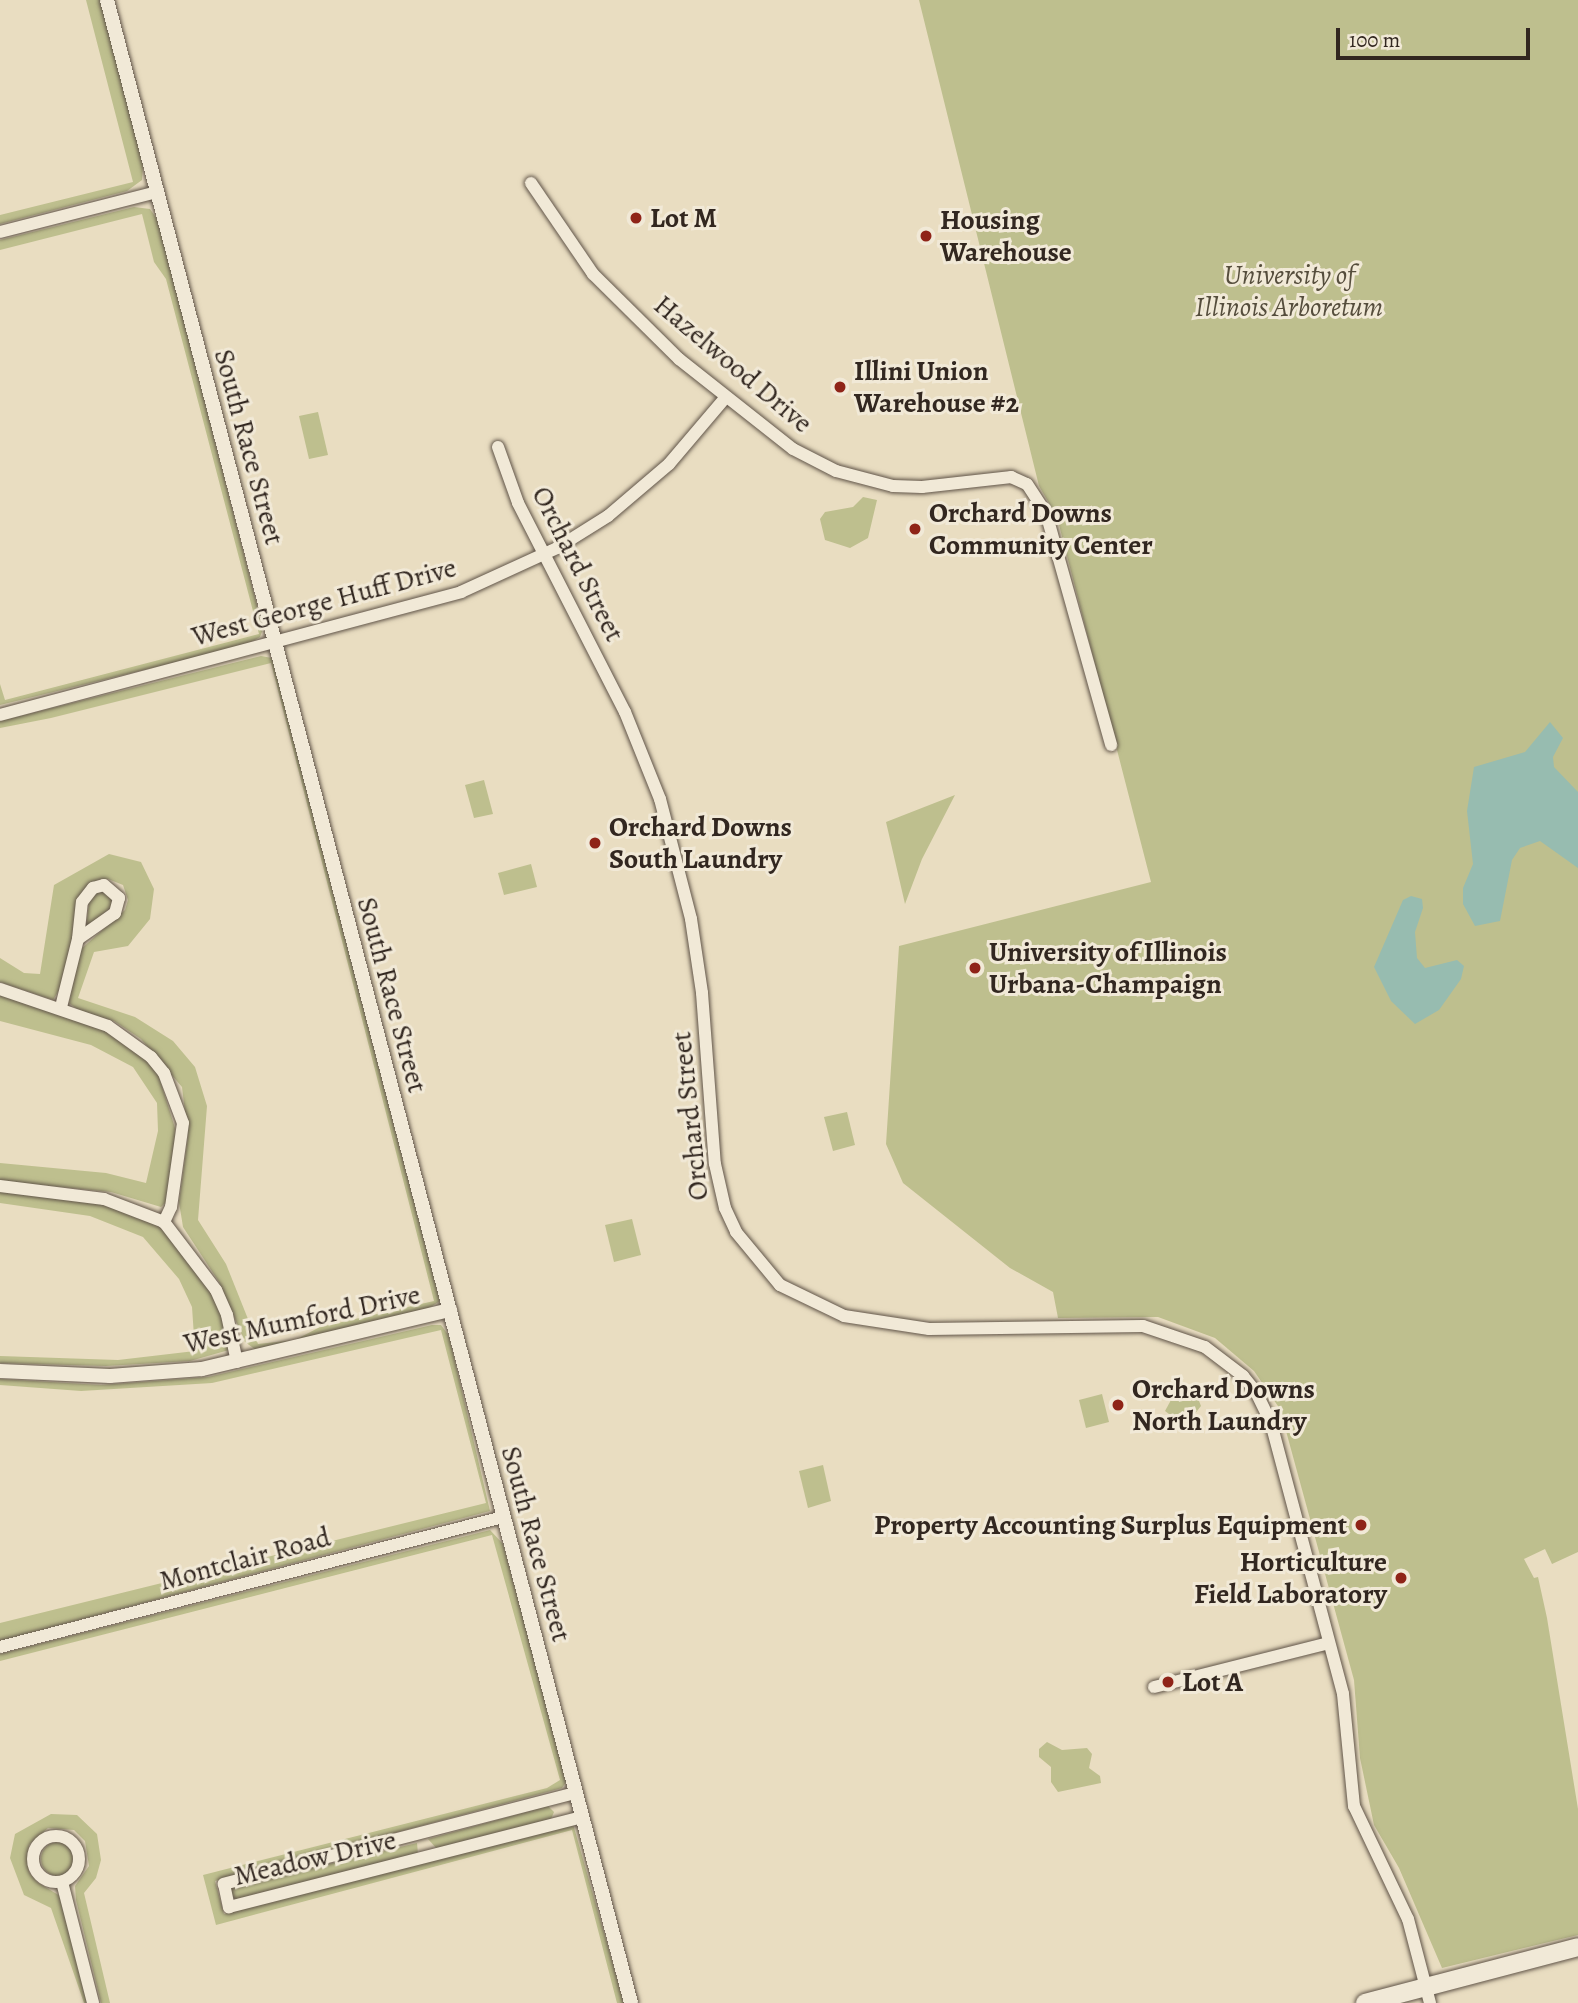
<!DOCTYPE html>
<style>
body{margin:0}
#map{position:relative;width:1578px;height:2003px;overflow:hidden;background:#e9ddc1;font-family:Alegreya,serif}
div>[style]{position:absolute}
.green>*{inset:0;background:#bebf8e}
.round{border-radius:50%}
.water>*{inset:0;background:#97bcb0}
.roads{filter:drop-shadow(0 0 2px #605448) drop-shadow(0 0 2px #605448)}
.minor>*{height:12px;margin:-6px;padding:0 6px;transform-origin:6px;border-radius:6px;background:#f1e9d7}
.minor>.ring{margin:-6px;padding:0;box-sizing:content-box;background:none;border:12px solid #f1e9d7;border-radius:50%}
.tertiary>*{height:14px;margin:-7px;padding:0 7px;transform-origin:7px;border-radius:7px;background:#f1e9d7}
.secondary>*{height:18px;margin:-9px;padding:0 9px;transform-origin:9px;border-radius:9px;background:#f1e9d7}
.dots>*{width:19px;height:19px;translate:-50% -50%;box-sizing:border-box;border:4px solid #f1e9d7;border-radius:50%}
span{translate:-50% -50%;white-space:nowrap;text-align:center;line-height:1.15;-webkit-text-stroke:6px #f1e9d7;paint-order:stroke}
.poi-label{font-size:28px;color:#322720;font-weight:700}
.left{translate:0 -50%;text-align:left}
.right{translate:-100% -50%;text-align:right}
.park-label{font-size:28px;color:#554d3c;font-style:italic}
.street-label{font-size:28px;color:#322720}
.scale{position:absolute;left:1336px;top:28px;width:194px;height:32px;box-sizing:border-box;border:4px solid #322720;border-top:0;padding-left:9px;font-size:21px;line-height:24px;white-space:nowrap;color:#322720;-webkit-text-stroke:5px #f1e9d7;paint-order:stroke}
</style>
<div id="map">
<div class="green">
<div style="clip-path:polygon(86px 0,101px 0,143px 164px,142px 180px,127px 191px,0 224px,0 215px,133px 182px)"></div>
<div style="clip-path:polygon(919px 0,1578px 0,1578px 1552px,1552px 1564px,1545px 1549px,1524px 1559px,1534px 1578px,1538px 1577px,1547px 1618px,1578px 1809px,1578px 1935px,1442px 1968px,1399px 1868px,1374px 1825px,1360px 1758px,1354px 1680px,1280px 1409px,1254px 1371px,1215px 1338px,1158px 1317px,1058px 1318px,1053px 1292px,1010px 1268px,903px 1183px,886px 1144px,899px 946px,1151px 882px,1057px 517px,1039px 486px)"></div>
<div style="clip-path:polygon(134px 207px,150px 209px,159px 222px,263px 629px,260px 637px,246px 645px,0 705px,0 684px,5px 700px,259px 634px,166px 279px,154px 262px,142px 214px,0 250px,0 240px)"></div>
<div style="clip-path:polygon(318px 412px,328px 455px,309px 459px,299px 416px)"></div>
<div style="clip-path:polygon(863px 497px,877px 500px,868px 538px,850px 548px,825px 540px,820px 519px,825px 512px,853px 507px)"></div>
<div style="clip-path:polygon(261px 656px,272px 658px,440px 1301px,429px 1308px,256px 1350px,245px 1342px,219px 1282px,183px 1227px,179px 1202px,188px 1136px,182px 1087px,141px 1039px,114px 1021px,81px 1012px,69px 1003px,80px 950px,125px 910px,128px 900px,123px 885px,108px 879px,96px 881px,74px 929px,61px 987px,53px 1000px,0 982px,0 958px,24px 973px,40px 974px,54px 885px,109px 854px,141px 862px,154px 889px,150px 919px,128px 946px,94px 952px,78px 998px,135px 1017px,173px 1041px,195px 1067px,207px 1106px,198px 1220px,226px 1264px,258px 1344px,295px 1340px,320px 1327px,434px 1301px,271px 663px,51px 718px,0 728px,0 721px)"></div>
<div style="clip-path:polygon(484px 780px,493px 814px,474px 818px,465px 785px)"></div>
<div style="clip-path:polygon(955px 795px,922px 859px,905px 904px,886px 822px)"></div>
<div style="clip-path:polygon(531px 864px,537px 887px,504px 895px,498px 873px)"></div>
<div style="clip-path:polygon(97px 891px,110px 893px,114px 905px,86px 928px,90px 895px)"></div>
<div style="clip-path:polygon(0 993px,100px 1028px,146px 1058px,159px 1077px,175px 1128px,174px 1159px,167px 1201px,161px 1207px,111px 1192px,0 1181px,0 1163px,106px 1173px,146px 1183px,158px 1131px,157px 1103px,133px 1067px,91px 1045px,0 1021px)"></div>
<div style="clip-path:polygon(847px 1112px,855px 1145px,833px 1151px,824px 1117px)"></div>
<div style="clip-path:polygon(0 1191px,96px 1200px,157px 1224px,207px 1276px,222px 1314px,229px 1350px,190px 1361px,106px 1366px,0 1363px,0 1356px,118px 1360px,195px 1351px,192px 1307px,179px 1279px,143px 1237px,90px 1216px,0 1203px)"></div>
<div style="clip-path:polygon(632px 1219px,641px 1255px,614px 1262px,605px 1225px)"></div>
<div style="clip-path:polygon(432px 1325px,441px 1325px,449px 1336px,490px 1511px,0 1641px,0 1623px,486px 1503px,441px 1330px,212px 1383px,81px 1391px,0 1385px,0 1379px,101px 1385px,208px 1377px)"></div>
<div style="clip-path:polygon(1102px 1394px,1109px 1422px,1086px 1428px,1079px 1400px)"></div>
<div style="clip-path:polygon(1197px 1396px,1201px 1406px,1189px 1421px,1177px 1420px,1165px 1411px,1171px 1400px)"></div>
<div style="clip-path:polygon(823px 1465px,831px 1501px,808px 1508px,799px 1471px)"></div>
<div style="clip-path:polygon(490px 1530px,503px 1544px,564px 1768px,566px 1782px,562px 1788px,215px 1881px,224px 1914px,573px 1824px,624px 2003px,617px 2003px,572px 1830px,216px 1925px,203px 1875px,547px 1788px,560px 1780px,492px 1535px,0 1661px,0 1654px)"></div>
<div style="clip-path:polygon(1047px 1742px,1062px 1750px,1087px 1748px,1092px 1754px,1089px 1768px,1100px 1776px,1101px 1783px,1058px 1792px,1051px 1782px,1051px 1767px,1039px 1757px,1039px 1749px)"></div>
<div style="clip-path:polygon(548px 1806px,554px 1812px,551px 1819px,437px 1849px,428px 1839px)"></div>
<div style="clip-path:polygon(51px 1814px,77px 1815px,97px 1834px,101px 1860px,96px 1878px,84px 1893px,110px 2003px,101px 2003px,76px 1900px,75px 1886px,89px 1866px,85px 1841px,74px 1830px,48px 1828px,29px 1845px,28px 1859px,29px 1872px,37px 1882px,60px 1896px,89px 2003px,84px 2003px,51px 1908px,24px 1895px,10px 1858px,15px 1834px)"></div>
<div class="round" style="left:41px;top:1842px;width:34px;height:34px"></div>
<div style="clip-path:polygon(417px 1843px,418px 1854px,236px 1899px,232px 1896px,231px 1889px,236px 1886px)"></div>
</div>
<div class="water">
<div style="clip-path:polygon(1550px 722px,1563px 738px,1553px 757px,1554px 767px,1578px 792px,1578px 868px,1540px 841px,1520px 848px,1512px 860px,1500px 921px,1475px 926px,1463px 904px,1463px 888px,1473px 864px,1467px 811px,1474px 767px,1525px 752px)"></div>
<div style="clip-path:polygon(1411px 896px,1422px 899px,1423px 908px,1415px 932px,1417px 958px,1425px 968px,1457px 960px,1464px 966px,1461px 979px,1439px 1010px,1415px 1024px,1391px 1001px,1374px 967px,1403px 900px)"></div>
</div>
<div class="roads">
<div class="minor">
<div style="left:531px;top:183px;width:110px;rotate:55.7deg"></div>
<div style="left:593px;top:274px;width:121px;rotate:44.7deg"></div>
<div style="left:679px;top:359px;width:145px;rotate:38.3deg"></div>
<div style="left:793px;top:449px;width:48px;rotate:27.1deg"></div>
<div style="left:836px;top:471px;width:59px;rotate:14.7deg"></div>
<div style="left:893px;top:486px;width:29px;rotate:2deg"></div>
<div style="left:922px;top:487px;width:90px;rotate:-6.4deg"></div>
<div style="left:1011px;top:477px;width:17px;rotate:24deg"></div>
<div style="left:1027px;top:484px;width:35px;rotate:57deg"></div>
<div style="left:1046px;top:513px;width:241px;rotate:74.3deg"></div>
<div style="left:0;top:232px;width:162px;rotate:-14.3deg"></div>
<div style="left:498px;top:447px;width:59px;rotate:70.3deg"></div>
<div style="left:518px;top:503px;width:235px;rotate:62.9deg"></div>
<div style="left:625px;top:712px;width:94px;rotate:68.1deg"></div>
<div style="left:660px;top:799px;width:124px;rotate:75.5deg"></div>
<div style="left:691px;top:919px;width:75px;rotate:81.5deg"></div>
<div style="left:702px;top:993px;width:171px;rotate:85.7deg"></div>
<div style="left:715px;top:1164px;width:45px;rotate:77.2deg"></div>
<div style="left:725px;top:1208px;width:26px;rotate:65deg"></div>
<div style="left:736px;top:1232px;width:69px;rotate:50.3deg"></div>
<div style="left:780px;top:1285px;width:71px;rotate:25.8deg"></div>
<div style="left:844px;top:1316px;width:86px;rotate:8.7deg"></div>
<div style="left:929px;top:1329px;width:214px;rotate:-0.8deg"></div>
<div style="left:1143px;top:1326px;width:65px;rotate:18.7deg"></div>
<div style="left:1205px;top:1347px;width:48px;rotate:37.3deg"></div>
<div style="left:1243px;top:1376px;width:21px;rotate:51deg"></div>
<div style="left:1256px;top:1392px;width:34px;rotate:64deg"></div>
<div style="left:1271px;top:1423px;width:280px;rotate:75.1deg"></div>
<div style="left:1343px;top:1694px;width:113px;rotate:84.4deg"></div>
<div style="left:1354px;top:1806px;width:125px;rotate:64.5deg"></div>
<div style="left:1408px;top:1919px;width:87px;rotate:75.3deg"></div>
<div style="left:0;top:715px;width:477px;rotate:-14.9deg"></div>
<div style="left:461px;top:592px;width:106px;rotate:-24.6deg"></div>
<div style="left:557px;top:548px;width:60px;rotate:-32.1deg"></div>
<div style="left:608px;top:516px;width:80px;rotate:-40.4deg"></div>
<div style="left:669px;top:464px;width:88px;rotate:-49.6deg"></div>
<div style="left:104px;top:885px;width:20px;rotate:41deg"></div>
<div style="left:119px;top:898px;width:16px;rotate:105deg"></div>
<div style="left:115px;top:913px;width:45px;rotate:144.9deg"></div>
<div style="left:78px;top:939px;width:37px;rotate:-84deg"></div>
<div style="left:82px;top:902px;width:18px;rotate:-52deg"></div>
<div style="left:93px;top:888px;width:11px;rotate:-15deg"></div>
<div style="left:0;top:989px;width:114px;rotate:18.9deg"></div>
<div style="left:108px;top:1026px;width:53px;rotate:35.8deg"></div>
<div style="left:151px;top:1057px;width:21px;rotate:51deg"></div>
<div style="left:164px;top:1073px;width:53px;rotate:69.2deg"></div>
<div style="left:183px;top:1123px;width:85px;rotate:98.1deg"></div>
<div style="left:171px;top:1207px;width:17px;rotate:115deg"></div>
<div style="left:61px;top:1007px;width:70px;rotate:-76deg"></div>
<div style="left:0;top:1186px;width:105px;rotate:7.1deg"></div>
<div style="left:104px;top:1199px;width:64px;rotate:21deg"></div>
<div style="left:164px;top:1222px;width:86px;rotate:52.6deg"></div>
<div style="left:216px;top:1290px;width:27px;rotate:66deg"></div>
<div style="left:227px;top:1315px;width:48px;rotate:78deg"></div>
<div style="left:0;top:1647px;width:520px;rotate:-14.49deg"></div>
<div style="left:1154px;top:1687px;width:180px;rotate:-14.1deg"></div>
<div style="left:575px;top:1793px;width:363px;rotate:165.5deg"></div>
<div style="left:224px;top:1884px;width:24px;rotate:78deg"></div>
<div style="left:229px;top:1907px;width:363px;rotate:-14.3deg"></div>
<div class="ring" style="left:33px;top:1836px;width:34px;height:34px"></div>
<div style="left:62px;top:1882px;width:125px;rotate:75.6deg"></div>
</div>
<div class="tertiary">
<div style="left:107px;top:0;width:2070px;rotate:75.34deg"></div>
<div style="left:0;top:1371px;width:110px;rotate:2.6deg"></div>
<div style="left:110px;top:1376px;width:92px;rotate:-4.4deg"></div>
<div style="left:202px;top:1369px;width:255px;rotate:-13.4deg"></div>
</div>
<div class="secondary">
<div style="left:1365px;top:2003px;width:220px;rotate:-14.7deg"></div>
</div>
</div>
<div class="dots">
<div style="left:636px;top:218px;background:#8f2418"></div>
<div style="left:926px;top:236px;background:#8f2418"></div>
<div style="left:840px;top:387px;background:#8f2418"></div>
<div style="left:915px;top:529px;background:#8f2418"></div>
<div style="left:595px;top:843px;background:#8f2418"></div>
<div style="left:975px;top:968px;background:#8f2418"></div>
<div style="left:1118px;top:1405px;background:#8f2418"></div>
<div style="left:1361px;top:1525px;background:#8f2418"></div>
<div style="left:1401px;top:1578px;background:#8f2418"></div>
<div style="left:1168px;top:1682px;background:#8f2418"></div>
</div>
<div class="poi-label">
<span class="left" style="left:650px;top:218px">Lot M</span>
<span class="left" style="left:940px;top:236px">Housing<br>Warehouse</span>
<span class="left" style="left:854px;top:387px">Illini Union<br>Warehouse #2</span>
<span class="left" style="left:929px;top:529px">Orchard Downs<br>Community Center</span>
<span class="left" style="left:609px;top:843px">Orchard Downs<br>South Laundry</span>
<span class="left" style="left:989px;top:968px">University of Illinois<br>Urbana-Champaign</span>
<span class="left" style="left:1132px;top:1405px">Orchard Downs<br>North Laundry</span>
<span class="right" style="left:1347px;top:1525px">Property Accounting Surplus Equipment</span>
<span class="right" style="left:1387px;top:1578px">Horticulture<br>Field Laboratory</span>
<span class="left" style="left:1182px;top:1682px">Lot A</span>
</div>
<div class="park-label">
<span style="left:1289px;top:291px">University of<br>Illinois Arboretum</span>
</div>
<div class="street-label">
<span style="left:733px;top:364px;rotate:40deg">Hazelwood Drive</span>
<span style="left:249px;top:447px;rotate:75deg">South Race Street</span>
<span style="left:578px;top:564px;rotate:63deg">Orchard Street</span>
<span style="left:324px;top:602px;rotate:-15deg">West George Huff Drive</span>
<span style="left:392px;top:995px;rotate:75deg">South Race Street</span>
<span style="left:690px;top:1116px;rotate:-96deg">Orchard Street</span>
<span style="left:302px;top:1319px;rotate:-12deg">West Mumford Drive</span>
<span style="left:536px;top:1544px;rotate:75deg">South Race Street</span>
<span style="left:245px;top:1559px;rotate:-15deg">Montclair Road</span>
<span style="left:315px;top:1858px;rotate:-13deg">Meadow Drive</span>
</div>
<div class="scale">100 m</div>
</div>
